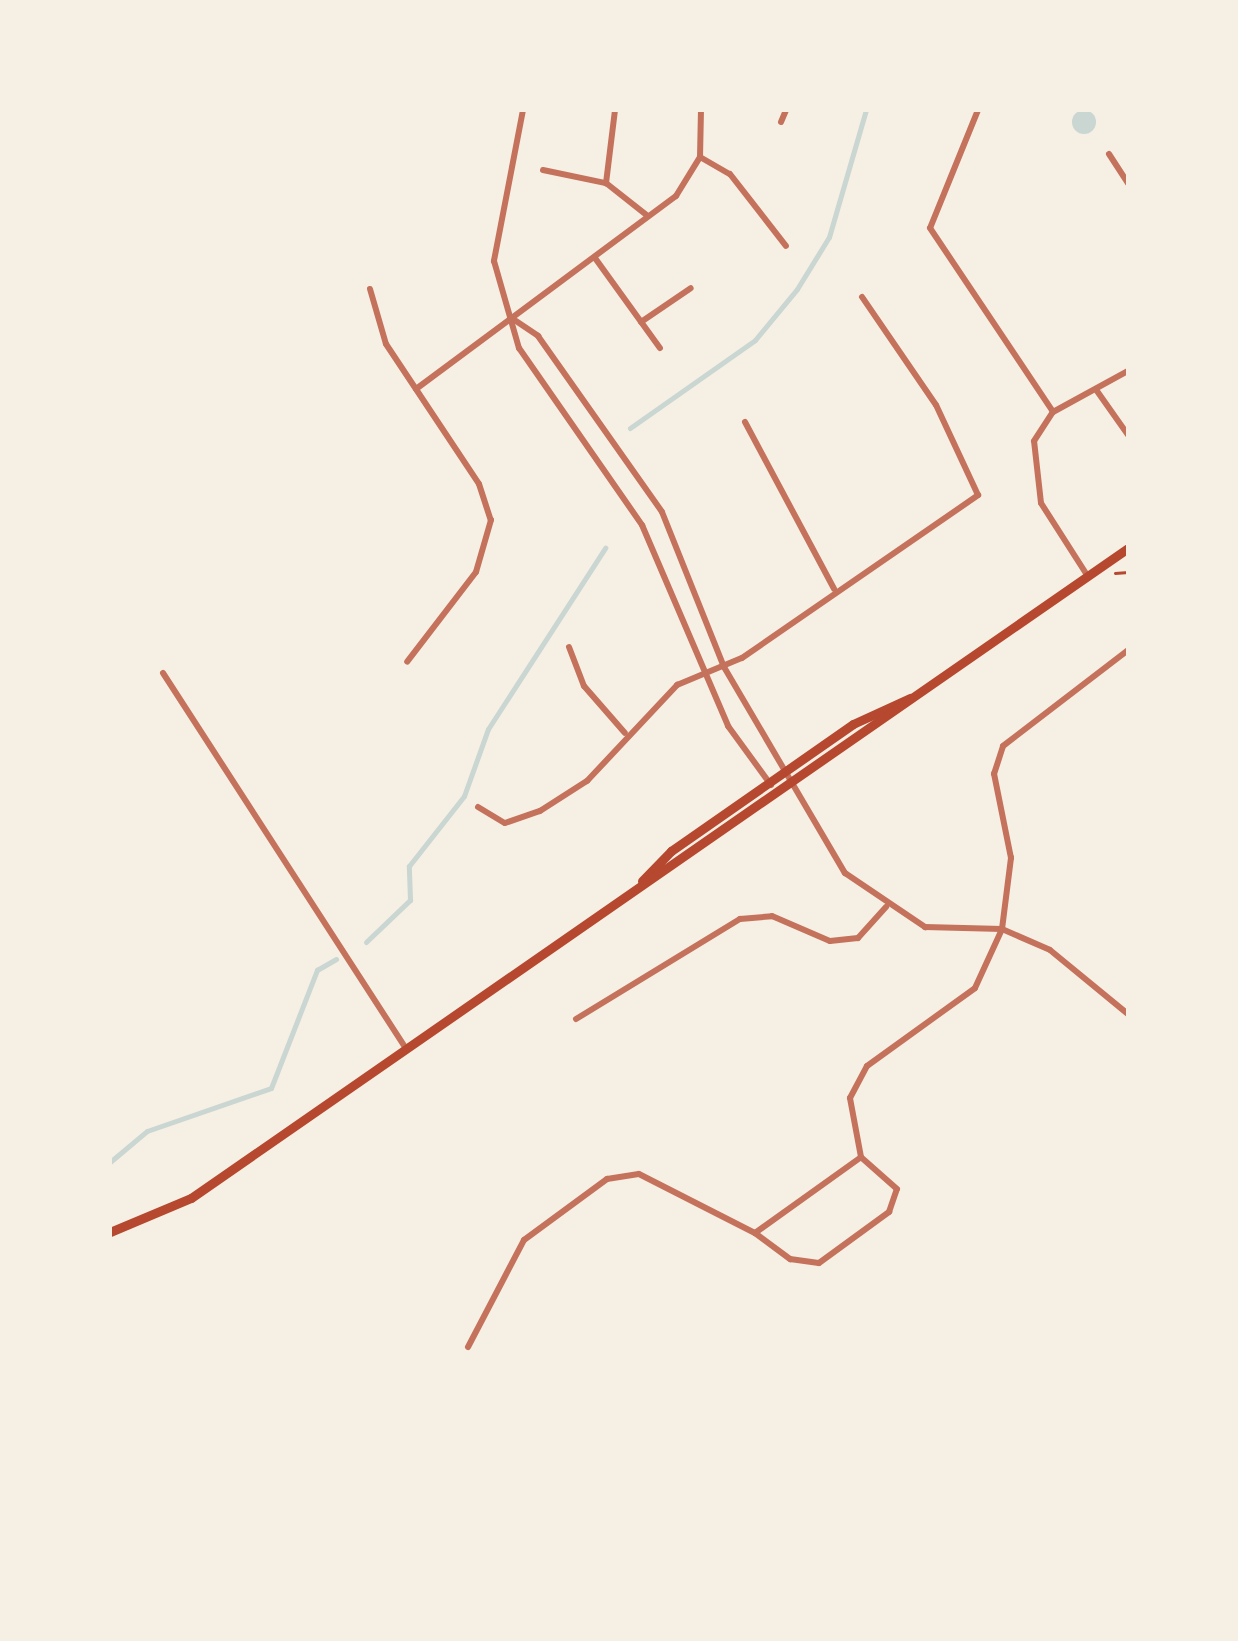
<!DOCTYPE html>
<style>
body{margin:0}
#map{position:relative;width:1238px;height:1641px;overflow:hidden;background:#f6efe4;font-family:"Libre Baskerville",serif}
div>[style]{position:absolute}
.water>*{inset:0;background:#c9d6d2}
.round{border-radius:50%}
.stream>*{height:5px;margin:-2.5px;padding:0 2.5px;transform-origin:2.5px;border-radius:2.5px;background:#c9d6d2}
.path>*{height:2.5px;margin:-1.25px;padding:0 1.25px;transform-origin:1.25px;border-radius:1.25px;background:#b5482f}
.minor>*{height:6px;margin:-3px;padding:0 3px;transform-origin:3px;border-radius:3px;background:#c5725c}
.secondary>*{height:9px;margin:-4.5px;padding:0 4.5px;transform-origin:4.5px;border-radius:4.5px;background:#b5482f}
span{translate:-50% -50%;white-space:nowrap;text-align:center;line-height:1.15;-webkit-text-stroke:8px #f6efe4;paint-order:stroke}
.frame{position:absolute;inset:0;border:112px solid #f6efe4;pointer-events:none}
</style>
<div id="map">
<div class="water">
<div class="round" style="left:1072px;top:110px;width:24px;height:24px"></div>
</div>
<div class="stream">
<div style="left:630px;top:428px;width:153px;rotate:-35.1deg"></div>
<div style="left:755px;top:340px;width:66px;rotate:-50.5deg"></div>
<div style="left:797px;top:289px;width:61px;rotate:-58.4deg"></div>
<div style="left:829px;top:237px;width:132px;rotate:-73.8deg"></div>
<div style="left:366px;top:942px;width:61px;rotate:-43.7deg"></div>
<div style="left:410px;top:900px;width:34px;rotate:-92deg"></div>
<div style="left:409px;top:866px;width:89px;rotate:-51.8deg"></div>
<div style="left:464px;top:796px;width:71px;rotate:-70.3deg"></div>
<div style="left:488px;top:729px;width:216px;rotate:-57.1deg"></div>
<div style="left:110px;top:1162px;width:48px;rotate:-40deg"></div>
<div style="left:147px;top:1131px;width:131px;rotate:-19.1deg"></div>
<div style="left:271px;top:1088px;width:127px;rotate:-68.7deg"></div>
<div style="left:317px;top:970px;width:22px;rotate:-30deg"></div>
</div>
<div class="path">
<div style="left:1115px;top:573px;width:13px;rotate:-4deg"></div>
</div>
<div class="minor">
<div style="left:523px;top:110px;width:154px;rotate:100.9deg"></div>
<div style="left:494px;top:261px;width:91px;rotate:74deg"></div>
<div style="left:519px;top:348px;width:216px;rotate:55.2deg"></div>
<div style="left:642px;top:525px;width:219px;rotate:66.8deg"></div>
<div style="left:728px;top:726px;width:73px;rotate:53.9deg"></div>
<div style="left:615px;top:110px;width:74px;rotate:97deg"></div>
<div style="left:606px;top:183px;width:53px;rotate:38.2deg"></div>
<div style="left:978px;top:110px;width:127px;rotate:112.1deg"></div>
<div style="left:930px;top:228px;width:221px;rotate:56.2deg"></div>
<div style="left:781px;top:122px;width:13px;rotate:-67deg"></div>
<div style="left:1109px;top:154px;width:35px;rotate:57deg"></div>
<div style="left:700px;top:157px;width:34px;rotate:30deg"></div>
<div style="left:730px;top:174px;width:91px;rotate:52.1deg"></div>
<div style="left:543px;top:170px;width:63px;rotate:11.8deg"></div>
<div style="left:595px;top:258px;width:111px;rotate:54.2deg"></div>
<div style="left:370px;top:289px;width:57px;rotate:73.8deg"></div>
<div style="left:386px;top:344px;width:168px;rotate:56.4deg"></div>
<div style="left:479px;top:484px;width:38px;rotate:72deg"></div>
<div style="left:491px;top:520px;width:54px;rotate:106.1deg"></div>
<div style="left:476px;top:572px;width:113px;rotate:127.5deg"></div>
<div style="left:516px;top:321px;width:27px;rotate:34deg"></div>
<div style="left:538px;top:336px;width:215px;rotate:54.8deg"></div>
<div style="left:662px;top:512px;width:167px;rotate:68.2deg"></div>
<div style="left:724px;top:667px;width:239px;rotate:59.6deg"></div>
<div style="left:845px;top:873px;width:97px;rotate:34deg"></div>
<div style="left:925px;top:927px;width:77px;rotate:1.5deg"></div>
<div style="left:1002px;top:929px;width:52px;rotate:23.6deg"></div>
<div style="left:1050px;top:950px;width:101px;rotate:39.4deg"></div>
<div style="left:641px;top:322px;width:60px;rotate:-34.2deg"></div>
<div style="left:416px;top:389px;width:324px;rotate:-36.6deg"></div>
<div style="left:676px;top:196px;width:46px;rotate:-58.4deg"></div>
<div style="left:700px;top:157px;width:47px;rotate:-88.8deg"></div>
<div style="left:1097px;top:391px;width:54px;rotate:54.8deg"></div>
<div style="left:745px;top:422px;width:189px;rotate:61.9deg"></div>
<div style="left:1087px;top:575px;width:85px;rotate:-122.6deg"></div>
<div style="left:1041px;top:503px;width:62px;rotate:-96.4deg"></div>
<div style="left:1034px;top:441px;width:35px;rotate:-57deg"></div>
<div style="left:1053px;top:412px;width:85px;rotate:-28.7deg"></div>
<div style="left:569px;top:647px;width:42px;rotate:69deg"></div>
<div style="left:584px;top:686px;width:62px;rotate:48.9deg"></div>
<div style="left:163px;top:673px;width:448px;rotate:57.1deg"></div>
<div style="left:478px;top:807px;width:31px;rotate:31deg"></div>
<div style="left:505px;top:823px;width:37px;rotate:-19deg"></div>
<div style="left:540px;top:811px;width:56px;rotate:-32.6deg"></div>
<div style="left:587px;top:781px;width:132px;rotate:-46.8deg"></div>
<div style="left:677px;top:685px;width:70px;rotate:-22.6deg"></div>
<div style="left:742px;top:658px;width:287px;rotate:-34.6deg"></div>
<div style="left:978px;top:495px;width:99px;rotate:-115deg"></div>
<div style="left:936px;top:405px;width:131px;rotate:-124.4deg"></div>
<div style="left:576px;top:1019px;width:192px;rotate:-31.4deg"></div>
<div style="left:740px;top:919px;width:32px;rotate:-5deg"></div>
<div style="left:772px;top:916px;width:63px;rotate:23.3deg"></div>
<div style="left:830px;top:941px;width:28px;rotate:-6deg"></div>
<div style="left:858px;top:938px;width:42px;rotate:-47.9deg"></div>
<div style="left:755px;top:1233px;width:44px;rotate:36.6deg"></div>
<div style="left:790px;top:1259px;width:29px;rotate:8deg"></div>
<div style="left:819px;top:1263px;width:87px;rotate:-36.1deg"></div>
<div style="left:889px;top:1212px;width:24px;rotate:-71deg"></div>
<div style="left:897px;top:1189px;width:48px;rotate:-138.4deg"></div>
<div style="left:468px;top:1347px;width:121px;rotate:-62.4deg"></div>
<div style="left:524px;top:1240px;width:103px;rotate:-36.3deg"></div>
<div style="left:607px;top:1179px;width:32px;rotate:-9deg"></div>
<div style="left:639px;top:1174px;width:130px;rotate:27deg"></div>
<div style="left:755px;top:1233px;width:130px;rotate:-35.6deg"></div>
<div style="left:861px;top:1157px;width:60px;rotate:-100.6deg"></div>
<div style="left:850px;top:1098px;width:36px;rotate:-62deg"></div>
<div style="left:867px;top:1066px;width:133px;rotate:-35.8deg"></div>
<div style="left:975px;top:988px;width:65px;rotate:-65.4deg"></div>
<div style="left:1002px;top:929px;width:72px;rotate:-82.8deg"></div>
<div style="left:1011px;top:858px;width:86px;rotate:-101.4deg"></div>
<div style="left:994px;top:774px;width:29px;rotate:-72deg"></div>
<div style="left:1003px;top:746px;width:158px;rotate:-37.5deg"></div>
</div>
<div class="secondary">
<div style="left:642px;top:881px;width:42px;rotate:-46deg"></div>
<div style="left:671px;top:851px;width:222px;rotate:-34.9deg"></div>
<div style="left:853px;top:724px;width:63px;rotate:-24.5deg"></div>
<div style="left:110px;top:1232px;width:88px;rotate:-22.8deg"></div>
<div style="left:191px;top:1198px;width:1140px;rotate:-34.75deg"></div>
</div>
<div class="frame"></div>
</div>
